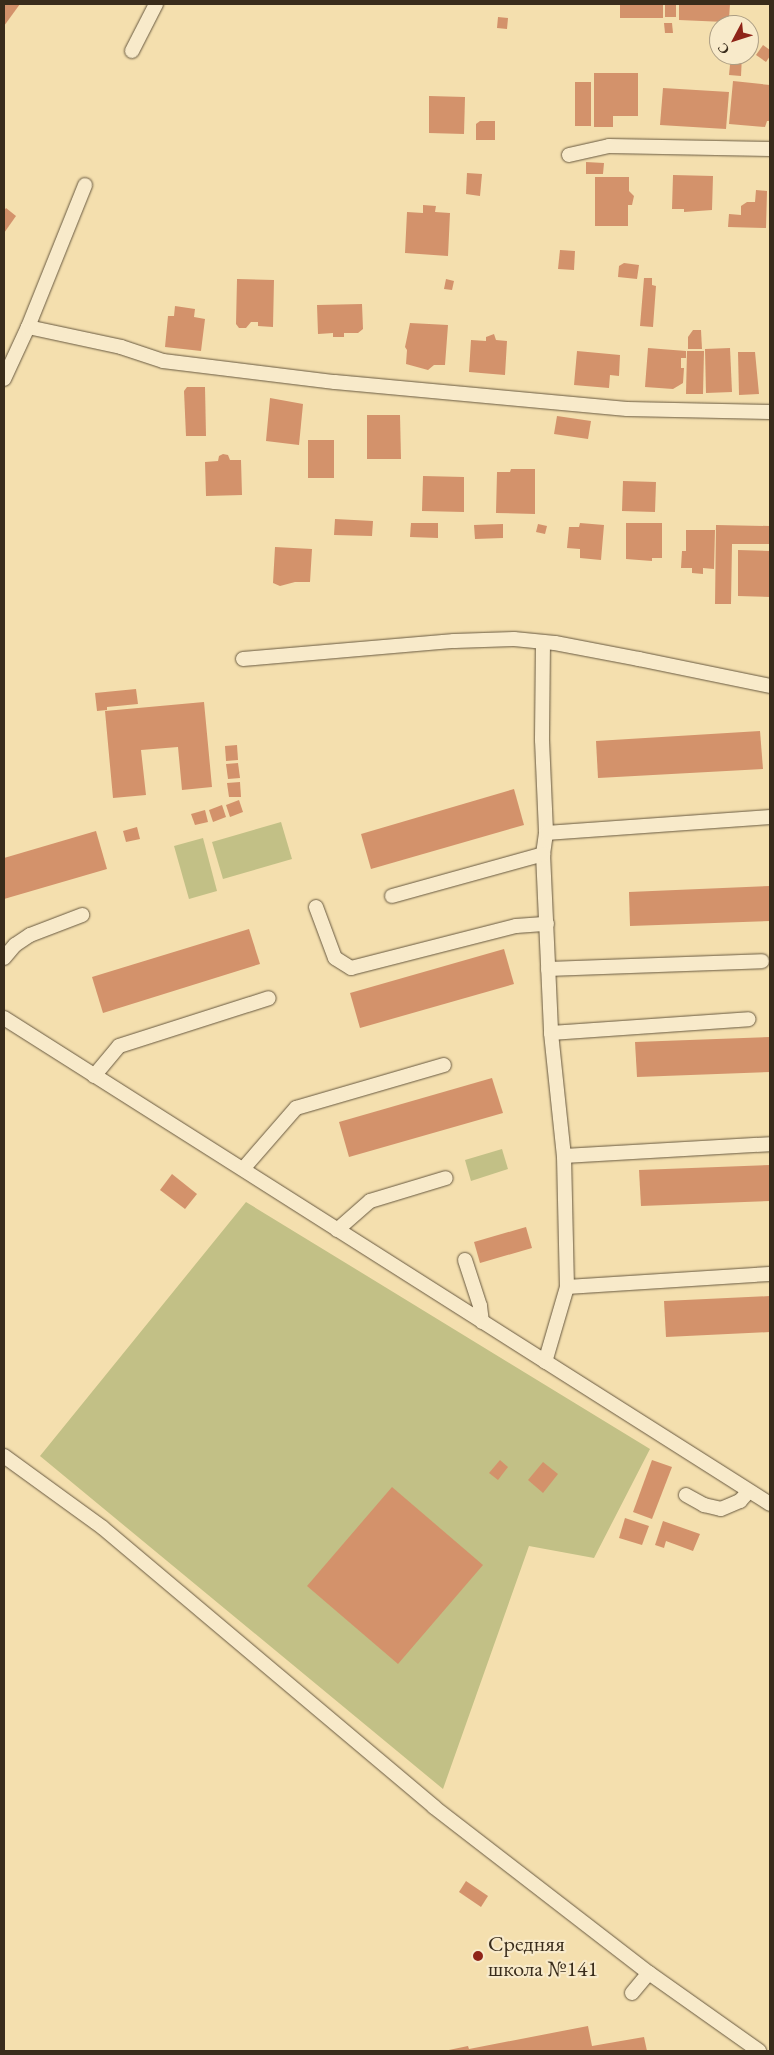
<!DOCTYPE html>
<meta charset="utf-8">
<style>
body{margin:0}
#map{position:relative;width:774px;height:2055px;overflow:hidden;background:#f4dfae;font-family:"EB Garamond",serif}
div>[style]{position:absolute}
.green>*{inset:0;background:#c2c086}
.building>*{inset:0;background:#d3926b}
.roads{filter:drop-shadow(0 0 1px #685940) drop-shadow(0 0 1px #685940)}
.street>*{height:14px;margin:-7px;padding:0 7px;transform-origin:7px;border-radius:7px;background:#f8eaca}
.dots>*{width:14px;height:14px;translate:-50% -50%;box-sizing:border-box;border:2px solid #f8eaca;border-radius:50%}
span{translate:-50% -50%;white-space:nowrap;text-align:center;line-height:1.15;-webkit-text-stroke:4.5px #f8eaca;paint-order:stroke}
.poi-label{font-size:22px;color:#392c1b}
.left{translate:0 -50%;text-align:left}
.frame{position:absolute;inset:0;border:5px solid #392c1b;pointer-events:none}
.north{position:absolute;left:709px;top:15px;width:50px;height:50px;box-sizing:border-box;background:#f8eaca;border:1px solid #ac9e84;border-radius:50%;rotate:230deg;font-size:14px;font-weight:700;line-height:20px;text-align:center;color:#392c1b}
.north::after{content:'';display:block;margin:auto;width:18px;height:22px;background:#8f2418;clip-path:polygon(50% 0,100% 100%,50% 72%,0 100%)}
</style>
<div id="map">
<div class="green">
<div style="clip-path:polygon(281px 822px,292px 859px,223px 879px,212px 842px)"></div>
<div style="clip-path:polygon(203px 838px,217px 891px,189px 899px,174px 846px)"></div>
<div style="clip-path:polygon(502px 1149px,508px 1169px,471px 1181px,465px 1160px)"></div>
<div style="clip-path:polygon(246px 1202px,650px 1449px,594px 1558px,529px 1546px,443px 1789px,40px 1456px)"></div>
</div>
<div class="building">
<div style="clip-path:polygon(4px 4px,20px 4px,4px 26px)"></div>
<div style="clip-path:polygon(620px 4px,663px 4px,663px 18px,620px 18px)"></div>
<div style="clip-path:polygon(665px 4px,676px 4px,676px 17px,665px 17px)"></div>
<div style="clip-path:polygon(679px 4px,730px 4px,729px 18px,725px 22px,679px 20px)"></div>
<div style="clip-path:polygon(498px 17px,508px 18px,507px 29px,497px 28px)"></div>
<div style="clip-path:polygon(664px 23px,672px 23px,673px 33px,665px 33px)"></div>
<div style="clip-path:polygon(763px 45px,770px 50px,770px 56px,766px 62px,756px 55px)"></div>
<div style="clip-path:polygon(731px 55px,742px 55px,741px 76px,729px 75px)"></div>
<div style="clip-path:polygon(594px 73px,638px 73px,638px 116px,613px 116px,613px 127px,594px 127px)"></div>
<div style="clip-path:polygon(733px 81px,770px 85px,770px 121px,767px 121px,765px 127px,729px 124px)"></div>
<div style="clip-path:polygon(575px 82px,591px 82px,591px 126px,575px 126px)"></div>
<div style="clip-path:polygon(663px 88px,729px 92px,726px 129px,660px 125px)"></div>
<div style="clip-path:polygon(429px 96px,465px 97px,464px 134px,429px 133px)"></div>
<div style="clip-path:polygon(480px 121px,495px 121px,495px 140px,476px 140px,476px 124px)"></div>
<div style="clip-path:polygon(586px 162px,604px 163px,603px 174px,586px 174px)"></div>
<div style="clip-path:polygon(467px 173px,482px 174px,480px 196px,466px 194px)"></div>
<div style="clip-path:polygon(673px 175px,713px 176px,712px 210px,684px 212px,684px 209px,672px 209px)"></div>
<div style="clip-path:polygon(595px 177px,629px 177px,629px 191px,634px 196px,632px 205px,628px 205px,628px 226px,595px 226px)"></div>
<div style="clip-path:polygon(756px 190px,767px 191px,766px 228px,728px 227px,729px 214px,741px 215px,741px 206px,747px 202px,755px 202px)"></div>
<div style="clip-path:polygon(423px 205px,436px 206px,435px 212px,450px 213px,448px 256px,405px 253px,407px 212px,423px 213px)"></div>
<div style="clip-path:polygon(6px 208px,16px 216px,4px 233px,4px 211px)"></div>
<div style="clip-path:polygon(560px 250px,575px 251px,574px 270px,558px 269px)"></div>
<div style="clip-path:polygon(624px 263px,639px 265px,637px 279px,618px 277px,619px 266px)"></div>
<div style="clip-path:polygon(644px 278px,652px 278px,652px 285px,656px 286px,653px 327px,640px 326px)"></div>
<div style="clip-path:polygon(237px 279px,274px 280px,273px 327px,258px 326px,258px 322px,251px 322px,246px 328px,239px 328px,236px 324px)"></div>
<div style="clip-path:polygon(446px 279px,454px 281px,452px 290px,444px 289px)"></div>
<div style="clip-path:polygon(362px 304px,363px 329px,358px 333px,344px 333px,344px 337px,333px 337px,333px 333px,318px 334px,317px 305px)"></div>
<div style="clip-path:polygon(175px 306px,195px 309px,194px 317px,205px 319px,201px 351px,165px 347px,168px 316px,174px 316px)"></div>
<div style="clip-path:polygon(410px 323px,448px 325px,445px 365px,434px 365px,428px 370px,406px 364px,407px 350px,405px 347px)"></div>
<div style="clip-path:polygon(693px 330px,701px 330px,702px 349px,688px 349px,688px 337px)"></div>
<div style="clip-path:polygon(494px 334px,496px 340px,507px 341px,505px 375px,469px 372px,471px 340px,486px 341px,486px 337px)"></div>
<div style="clip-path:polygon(648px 348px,686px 351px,686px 358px,681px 358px,681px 368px,684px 368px,683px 383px,673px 389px,645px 387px)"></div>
<div style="clip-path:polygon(730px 348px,732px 392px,706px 393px,705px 349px)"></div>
<div style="clip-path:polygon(577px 351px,620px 355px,619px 376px,610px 375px,609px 388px,574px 385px)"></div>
<div style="clip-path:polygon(687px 351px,704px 351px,703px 394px,686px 394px)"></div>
<div style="clip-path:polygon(738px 352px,755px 352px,759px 394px,739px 395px)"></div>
<div style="clip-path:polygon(187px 387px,205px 387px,206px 436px,186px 436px,184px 391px)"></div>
<div style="clip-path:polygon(270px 398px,303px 404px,299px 445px,266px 441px)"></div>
<div style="clip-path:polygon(367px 415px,400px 415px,401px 459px,367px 459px)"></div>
<div style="clip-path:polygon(557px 416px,591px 421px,588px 439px,554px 434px)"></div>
<div style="clip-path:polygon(308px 440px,334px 440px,334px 478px,308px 478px)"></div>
<div style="clip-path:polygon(223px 454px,228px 455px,230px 460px,241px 460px,242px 495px,206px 496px,205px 462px,218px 461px,219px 456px)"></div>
<div style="clip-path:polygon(511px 469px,535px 469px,535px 514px,496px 513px,497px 472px,510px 472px)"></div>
<div style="clip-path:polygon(423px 476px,464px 477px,464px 512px,422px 511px)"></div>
<div style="clip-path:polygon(623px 481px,656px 482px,655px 512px,622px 511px)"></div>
<div style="clip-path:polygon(335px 519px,373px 521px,372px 536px,334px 535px)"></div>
<div style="clip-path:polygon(411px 523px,438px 523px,438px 538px,410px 537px)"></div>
<div style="clip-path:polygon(580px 523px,604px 525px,601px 560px,580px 558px,580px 549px,567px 548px,569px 527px,579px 527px)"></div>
<div style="clip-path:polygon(626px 523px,662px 523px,662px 558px,652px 558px,652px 561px,626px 559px)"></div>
<div style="clip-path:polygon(503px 524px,503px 538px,475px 539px,474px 525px)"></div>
<div style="clip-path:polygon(538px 524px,547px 526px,545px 534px,536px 532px)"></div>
<div style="clip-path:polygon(716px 525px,770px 526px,770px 544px,732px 544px,731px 604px,715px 604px)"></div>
<div style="clip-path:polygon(686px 530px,715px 530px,714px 569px,703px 568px,703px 574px,692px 573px,692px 568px,681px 568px,682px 551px,686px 551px)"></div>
<div style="clip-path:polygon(275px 547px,312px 549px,310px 582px,295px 582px,280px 586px,273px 583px)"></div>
<div style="clip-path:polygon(738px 550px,770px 551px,770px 597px,738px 596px)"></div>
<div style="clip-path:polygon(136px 689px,138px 704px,107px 707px,107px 710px,97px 711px,95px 693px)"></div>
<div style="clip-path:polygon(204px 702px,212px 787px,182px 790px,178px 747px,141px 750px,146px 795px,113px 798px,105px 711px)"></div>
<div style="clip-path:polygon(760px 731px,763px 769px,598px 778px,596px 741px)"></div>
<div style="clip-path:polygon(237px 745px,238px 760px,226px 761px,225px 746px)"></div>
<div style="clip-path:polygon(238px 763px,240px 778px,228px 779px,226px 764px)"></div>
<div style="clip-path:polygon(240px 782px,241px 797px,229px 797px,227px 783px)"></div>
<div style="clip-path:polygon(514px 789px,524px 825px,371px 869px,361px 834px)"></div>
<div style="clip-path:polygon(239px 800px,243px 812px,230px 817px,226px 805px)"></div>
<div style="clip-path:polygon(222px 805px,226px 817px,213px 822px,209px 810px)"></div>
<div style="clip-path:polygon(205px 810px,208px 822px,195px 825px,191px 814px)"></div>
<div style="clip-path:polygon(137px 827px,140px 839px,126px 842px,123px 831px)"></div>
<div style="clip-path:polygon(96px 831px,107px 869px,4px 899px,4px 858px)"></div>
<div style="clip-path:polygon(770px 886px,770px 921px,630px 926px,629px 892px)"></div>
<div style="clip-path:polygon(249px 929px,260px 964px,103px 1013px,92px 977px)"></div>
<div style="clip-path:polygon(504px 949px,514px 984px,360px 1028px,350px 993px)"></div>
<div style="clip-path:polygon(770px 1037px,770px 1072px,637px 1077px,635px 1042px)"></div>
<div style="clip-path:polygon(492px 1078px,503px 1113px,349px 1157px,339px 1122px)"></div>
<div style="clip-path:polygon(770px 1165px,770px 1201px,641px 1206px,639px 1170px)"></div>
<div style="clip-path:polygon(172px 1174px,197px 1194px,185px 1209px,160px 1190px)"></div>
<div style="clip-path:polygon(526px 1227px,532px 1248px,480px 1263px,474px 1242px)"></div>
<div style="clip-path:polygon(770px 1296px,770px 1332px,666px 1337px,664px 1301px)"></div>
<div style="clip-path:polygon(500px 1460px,508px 1467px,498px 1480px,489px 1473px)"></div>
<div style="clip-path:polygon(652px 1460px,672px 1467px,652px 1519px,633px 1512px)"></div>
<div style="clip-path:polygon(543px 1462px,558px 1474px,543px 1493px,528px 1480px)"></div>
<div style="clip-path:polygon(392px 1487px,483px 1565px,398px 1664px,307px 1586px)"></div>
<div style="clip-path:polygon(625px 1518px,649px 1526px,642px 1545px,619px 1538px)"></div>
<div style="clip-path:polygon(663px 1521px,700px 1534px,693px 1551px,666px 1541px,664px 1548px,655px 1545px)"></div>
<div style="clip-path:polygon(466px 1881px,488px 1896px,481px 1907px,459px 1892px)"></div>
<div style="clip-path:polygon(588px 2026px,592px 2046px,644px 2037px,647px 2051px,444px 2051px,468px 2046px,469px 2049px)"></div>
</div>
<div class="roads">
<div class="street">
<div style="left:132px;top:51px;width:53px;rotate:-62.9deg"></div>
<div style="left:569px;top:155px;width:41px;rotate:-12.7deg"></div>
<div style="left:609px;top:146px;width:161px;rotate:1.1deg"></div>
<div style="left:28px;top:327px;width:95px;rotate:12.1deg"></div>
<div style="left:121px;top:347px;width:44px;rotate:18.4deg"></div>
<div style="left:163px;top:361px;width:173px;rotate:7deg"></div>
<div style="left:335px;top:382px;width:293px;rotate:5.3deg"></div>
<div style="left:627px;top:409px;width:143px;rotate:1.2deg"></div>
<div style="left:4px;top:379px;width:57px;rotate:-65.2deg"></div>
<div style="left:28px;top:327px;width:153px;rotate:-68.1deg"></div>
<div style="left:543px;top:642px;width:98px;rotate:90.6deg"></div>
<div style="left:542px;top:740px;width:93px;rotate:87.5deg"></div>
<div style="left:546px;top:833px;width:21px;rotate:98deg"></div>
<div style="left:543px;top:854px;width:179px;rotate:87.4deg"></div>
<div style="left:551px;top:1033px;width:124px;rotate:84deg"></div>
<div style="left:564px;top:1156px;width:131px;rotate:88.7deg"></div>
<div style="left:567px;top:1287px;width:78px;rotate:106.3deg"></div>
<div style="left:243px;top:659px;width:212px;rotate:-4.9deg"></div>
<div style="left:454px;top:641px;width:60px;rotate:-1.9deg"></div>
<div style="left:514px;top:639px;width:41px;rotate:5.6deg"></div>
<div style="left:555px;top:643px;width:86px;rotate:10.8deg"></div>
<div style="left:639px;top:659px;width:134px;rotate:11.6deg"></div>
<div style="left:546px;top:833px;width:225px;rotate:-4.1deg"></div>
<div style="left:392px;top:896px;width:157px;rotate:-15.5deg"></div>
<div style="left:316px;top:907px;width:54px;rotate:69.6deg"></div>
<div style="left:335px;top:958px;width:19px;rotate:32deg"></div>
<div style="left:351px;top:968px;width:170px;rotate:-14.3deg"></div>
<div style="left:516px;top:926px;width:31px;rotate:-4deg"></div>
<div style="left:4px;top:958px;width:17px;rotate:-50deg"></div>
<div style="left:15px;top:945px;width:18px;rotate:-34deg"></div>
<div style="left:30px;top:935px;width:56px;rotate:-21deg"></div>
<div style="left:548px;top:969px;width:214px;rotate:-2.1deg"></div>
<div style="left:4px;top:1018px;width:907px;rotate:32.39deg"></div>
<div style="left:551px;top:1033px;width:198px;rotate:-4deg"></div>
<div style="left:94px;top:1076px;width:39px;rotate:-50deg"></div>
<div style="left:119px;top:1046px;width:157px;rotate:-17.7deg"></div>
<div style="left:564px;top:1156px;width:206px;rotate:-3.3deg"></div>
<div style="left:243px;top:1169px;width:81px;rotate:-49deg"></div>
<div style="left:296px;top:1108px;width:154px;rotate:-16.2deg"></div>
<div style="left:337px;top:1230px;width:44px;rotate:-41.3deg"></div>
<div style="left:370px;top:1201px;width:79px;rotate:-16.8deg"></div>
<div style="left:465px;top:1260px;width:48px;rotate:71.9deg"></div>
<div style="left:480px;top:1306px;width:16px;rotate:83deg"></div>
<div style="left:567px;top:1287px;width:203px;rotate:-3.7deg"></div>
<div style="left:4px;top:1456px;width:122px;rotate:36deg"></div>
<div style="left:103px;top:1528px;width:433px;rotate:40.1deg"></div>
<div style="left:434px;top:1807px;width:272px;rotate:37.7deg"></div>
<div style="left:649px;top:1973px;width:135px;rotate:35.3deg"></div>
<div style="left:686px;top:1495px;width:21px;rotate:29deg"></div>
<div style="left:704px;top:1505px;width:17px;rotate:13deg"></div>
<div style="left:721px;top:1509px;width:21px;rotate:-23deg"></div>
<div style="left:740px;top:1501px;width:13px;rotate:-48deg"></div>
<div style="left:632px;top:1993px;width:26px;rotate:-50deg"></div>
</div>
</div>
<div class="dots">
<div style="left:478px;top:1956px;background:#8f2418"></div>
</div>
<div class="poi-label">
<span class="left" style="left:488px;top:1956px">Средняя<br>школа №141</span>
</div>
<div class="frame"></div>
<div class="north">С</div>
</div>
